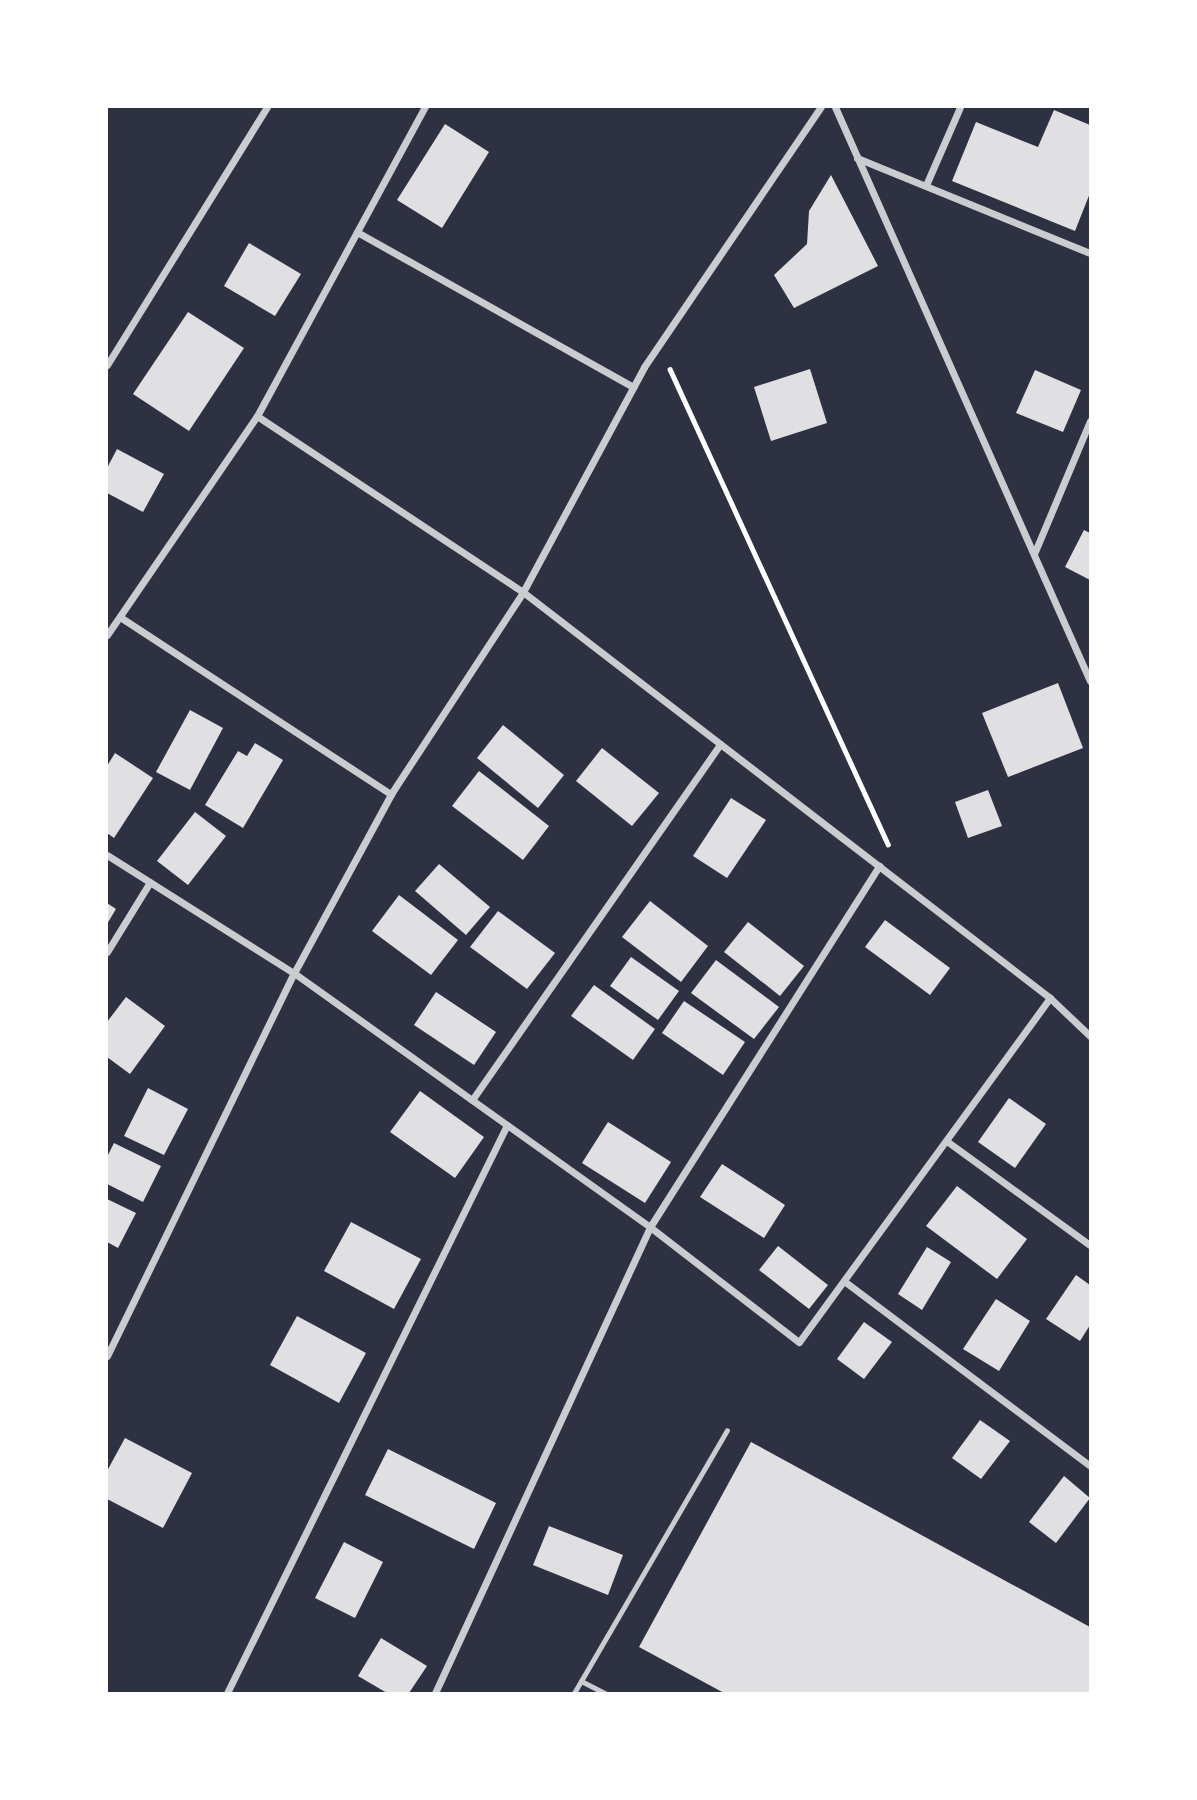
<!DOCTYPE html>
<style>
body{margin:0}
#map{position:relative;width:1197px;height:1800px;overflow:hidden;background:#2d3142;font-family:Overpass,sans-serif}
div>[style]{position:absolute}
.building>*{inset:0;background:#e0e0e3}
.path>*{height:4.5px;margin:-2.25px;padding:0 2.25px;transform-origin:2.25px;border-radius:2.25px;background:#fff}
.service>*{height:5px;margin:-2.5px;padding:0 2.5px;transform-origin:2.5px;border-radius:2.5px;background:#caccd0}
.minor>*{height:7px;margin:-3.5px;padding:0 3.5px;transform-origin:3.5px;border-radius:3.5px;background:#caccd0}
span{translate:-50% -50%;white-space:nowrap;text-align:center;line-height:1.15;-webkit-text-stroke:5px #fff;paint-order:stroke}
.frame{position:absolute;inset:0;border:108px solid #fff;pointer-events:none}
</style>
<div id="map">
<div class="building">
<div style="clip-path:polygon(1054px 110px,1090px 125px,1090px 193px,1075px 231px,952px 181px,976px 122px,1038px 147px)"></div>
<div style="clip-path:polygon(445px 124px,489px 152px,442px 228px,397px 200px)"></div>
<div style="clip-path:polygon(831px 175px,878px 266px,794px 308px,774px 275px,807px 244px,809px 211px)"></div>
<div style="clip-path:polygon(249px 243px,301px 274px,275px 316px,224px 286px)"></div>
<div style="clip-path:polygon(188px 312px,244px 348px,189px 431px,133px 394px)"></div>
<div style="clip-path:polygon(810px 369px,827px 423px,771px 441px,754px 387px)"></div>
<div style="clip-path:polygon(1035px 370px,1081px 390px,1063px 432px,1016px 413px)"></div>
<div style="clip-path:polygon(117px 449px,164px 474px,143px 512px,107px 493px,107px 468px)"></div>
<div style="clip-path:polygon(1084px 530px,1090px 533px,1090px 580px,1065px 567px)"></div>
<div style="clip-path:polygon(1058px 683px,1083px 748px,1008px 777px,982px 713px)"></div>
<div style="clip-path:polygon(190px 710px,223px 728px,190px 790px,156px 772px)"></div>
<div style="clip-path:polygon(503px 725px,564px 775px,538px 808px,477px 758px)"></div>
<div style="clip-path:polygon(255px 743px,283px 760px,243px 828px,205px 805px,238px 751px,247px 756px)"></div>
<div style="clip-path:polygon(602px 748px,659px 793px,632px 826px,576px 781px)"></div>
<div style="clip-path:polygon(115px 753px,153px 778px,114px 838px,107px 833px,107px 766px)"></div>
<div style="clip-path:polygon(479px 771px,549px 826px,523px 860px,452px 806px)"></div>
<div style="clip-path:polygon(988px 790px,1002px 826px,968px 838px,955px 802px)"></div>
<div style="clip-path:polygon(731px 798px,766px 820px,727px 878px,693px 856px)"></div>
<div style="clip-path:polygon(195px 812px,226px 836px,188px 885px,157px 861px)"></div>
<div style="clip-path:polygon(439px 864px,490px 907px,466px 935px,415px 891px)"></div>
<div style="clip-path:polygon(399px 895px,458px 940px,431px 975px,372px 931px)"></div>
<div style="clip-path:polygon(650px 901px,708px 946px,681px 982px,622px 937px)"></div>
<div style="clip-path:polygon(107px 903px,116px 909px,107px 924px)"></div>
<div style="clip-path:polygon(498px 911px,555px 953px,527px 989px,470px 947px)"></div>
<div style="clip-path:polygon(885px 920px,950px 968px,930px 995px,865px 947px)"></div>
<div style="clip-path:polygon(748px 922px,804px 966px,780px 996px,724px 952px)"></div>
<div style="clip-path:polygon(631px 957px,679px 991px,658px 1020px,610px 986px)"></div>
<div style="clip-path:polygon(716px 960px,779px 1007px,754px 1039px,691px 993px)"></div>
<div style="clip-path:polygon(594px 985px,655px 1029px,633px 1060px,571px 1016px)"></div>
<div style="clip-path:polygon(436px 992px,496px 1032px,474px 1065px,414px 1025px)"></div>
<div style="clip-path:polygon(126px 997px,165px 1026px,130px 1074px,107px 1057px,107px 1022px)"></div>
<div style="clip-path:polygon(684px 1001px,745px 1042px,723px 1075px,662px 1033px)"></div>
<div style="clip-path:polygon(148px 1088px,188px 1109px,164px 1155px,124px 1136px)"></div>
<div style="clip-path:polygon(420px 1091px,484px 1137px,455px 1178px,390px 1132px)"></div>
<div style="clip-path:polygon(1009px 1098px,1046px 1124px,1015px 1168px,978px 1142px)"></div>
<div style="clip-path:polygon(608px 1122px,671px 1162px,645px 1203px,582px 1163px)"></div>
<div style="clip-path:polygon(114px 1143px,161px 1166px,143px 1202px,107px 1184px,107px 1157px)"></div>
<div style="clip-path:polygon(722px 1164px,785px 1205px,764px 1238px,700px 1197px)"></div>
<div style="clip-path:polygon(957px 1186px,1027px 1239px,997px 1279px,926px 1226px)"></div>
<div style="clip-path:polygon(107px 1199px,136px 1213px,118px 1248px,107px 1242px)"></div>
<div style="clip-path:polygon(351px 1222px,421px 1259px,394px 1309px,324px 1271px)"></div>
<div style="clip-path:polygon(778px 1246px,828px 1285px,809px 1309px,759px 1270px)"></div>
<div style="clip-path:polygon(927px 1247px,951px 1262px,922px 1310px,898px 1294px)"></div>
<div style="clip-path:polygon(1076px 1275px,1090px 1285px,1090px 1325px,1080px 1341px,1046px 1319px)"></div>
<div style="clip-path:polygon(996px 1299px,1030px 1321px,999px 1371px,963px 1349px)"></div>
<div style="clip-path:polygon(297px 1316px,366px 1353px,339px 1403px,270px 1365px)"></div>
<div style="clip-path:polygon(864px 1322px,892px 1342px,864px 1379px,837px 1359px)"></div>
<div style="clip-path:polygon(980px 1420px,1010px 1441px,981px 1479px,952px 1458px)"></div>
<div style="clip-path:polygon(125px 1438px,192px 1473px,163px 1528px,107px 1499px,107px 1471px)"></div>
<div style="clip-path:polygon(751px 1442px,1090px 1627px,1090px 1693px,724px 1693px,639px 1647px)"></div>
<div style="clip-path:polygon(388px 1449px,496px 1503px,474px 1549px,365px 1495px)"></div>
<div style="clip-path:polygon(1064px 1476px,1090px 1498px,1056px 1543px,1029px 1522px)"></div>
<div style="clip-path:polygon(549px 1526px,623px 1555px,608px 1595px,533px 1565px)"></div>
<div style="clip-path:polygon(344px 1542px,383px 1562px,355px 1618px,315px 1598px)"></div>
<div style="clip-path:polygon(381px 1638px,427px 1666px,409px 1693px,387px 1693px,358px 1676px)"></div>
</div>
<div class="path">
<div style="left:670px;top:369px;width:523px;rotate:65.35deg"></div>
</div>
<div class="service">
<div style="left:581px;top:1681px;width:27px;rotate:27deg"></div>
<div style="left:574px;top:1693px;width:304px;rotate:-59.8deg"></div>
</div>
<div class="minor">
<div style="left:835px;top:107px;width:628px;rotate:66.05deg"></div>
<div style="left:857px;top:158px;width:252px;rotate:22.2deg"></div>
<div style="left:926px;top:185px;width:85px;rotate:-66.4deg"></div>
<div style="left:357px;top:232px;width:317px;rotate:29.3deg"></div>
<div style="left:107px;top:365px;width:304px;rotate:-58.2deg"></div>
<div style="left:257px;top:416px;width:319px;rotate:33.5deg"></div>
<div style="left:523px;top:592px;width:665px;rotate:37.61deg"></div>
<div style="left:1050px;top:998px;width:55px;rotate:43.5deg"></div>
<div style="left:1034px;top:554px;width:144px;rotate:-67.2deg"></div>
<div style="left:120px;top:617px;width:324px;rotate:33.2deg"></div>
<div style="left:107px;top:635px;width:265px;rotate:-55.6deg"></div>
<div style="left:257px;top:416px;width:352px;rotate:-61.5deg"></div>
<div style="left:107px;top:855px;width:221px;rotate:32.3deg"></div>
<div style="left:294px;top:973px;width:437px;rotate:35.5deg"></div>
<div style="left:650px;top:1227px;width:188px;rotate:37.7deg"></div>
<div style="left:799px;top:1342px;width:426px;rotate:-53.9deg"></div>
<div style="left:107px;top:952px;width:82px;rotate:-58.4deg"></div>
<div style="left:472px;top:1100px;width:434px;rotate:-55.1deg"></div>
<div style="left:948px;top:1142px;width:175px;rotate:36deg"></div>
<div style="left:844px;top:1281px;width:308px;rotate:36.9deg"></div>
<div style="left:107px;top:1356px;width:426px;rotate:-64deg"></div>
<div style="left:294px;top:973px;width:204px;rotate:-61.5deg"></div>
<div style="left:391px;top:794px;width:241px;rotate:-56.8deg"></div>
<div style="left:523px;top:592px;width:255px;rotate:-61.7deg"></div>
<div style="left:644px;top:367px;width:315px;rotate:-55.8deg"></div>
<div style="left:227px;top:1693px;width:633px;rotate:-63.76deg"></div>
<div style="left:435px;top:1693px;width:513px;rotate:-65.23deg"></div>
<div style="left:650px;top:1227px;width:428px;rotate:-57.6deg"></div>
</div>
<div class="frame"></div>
</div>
